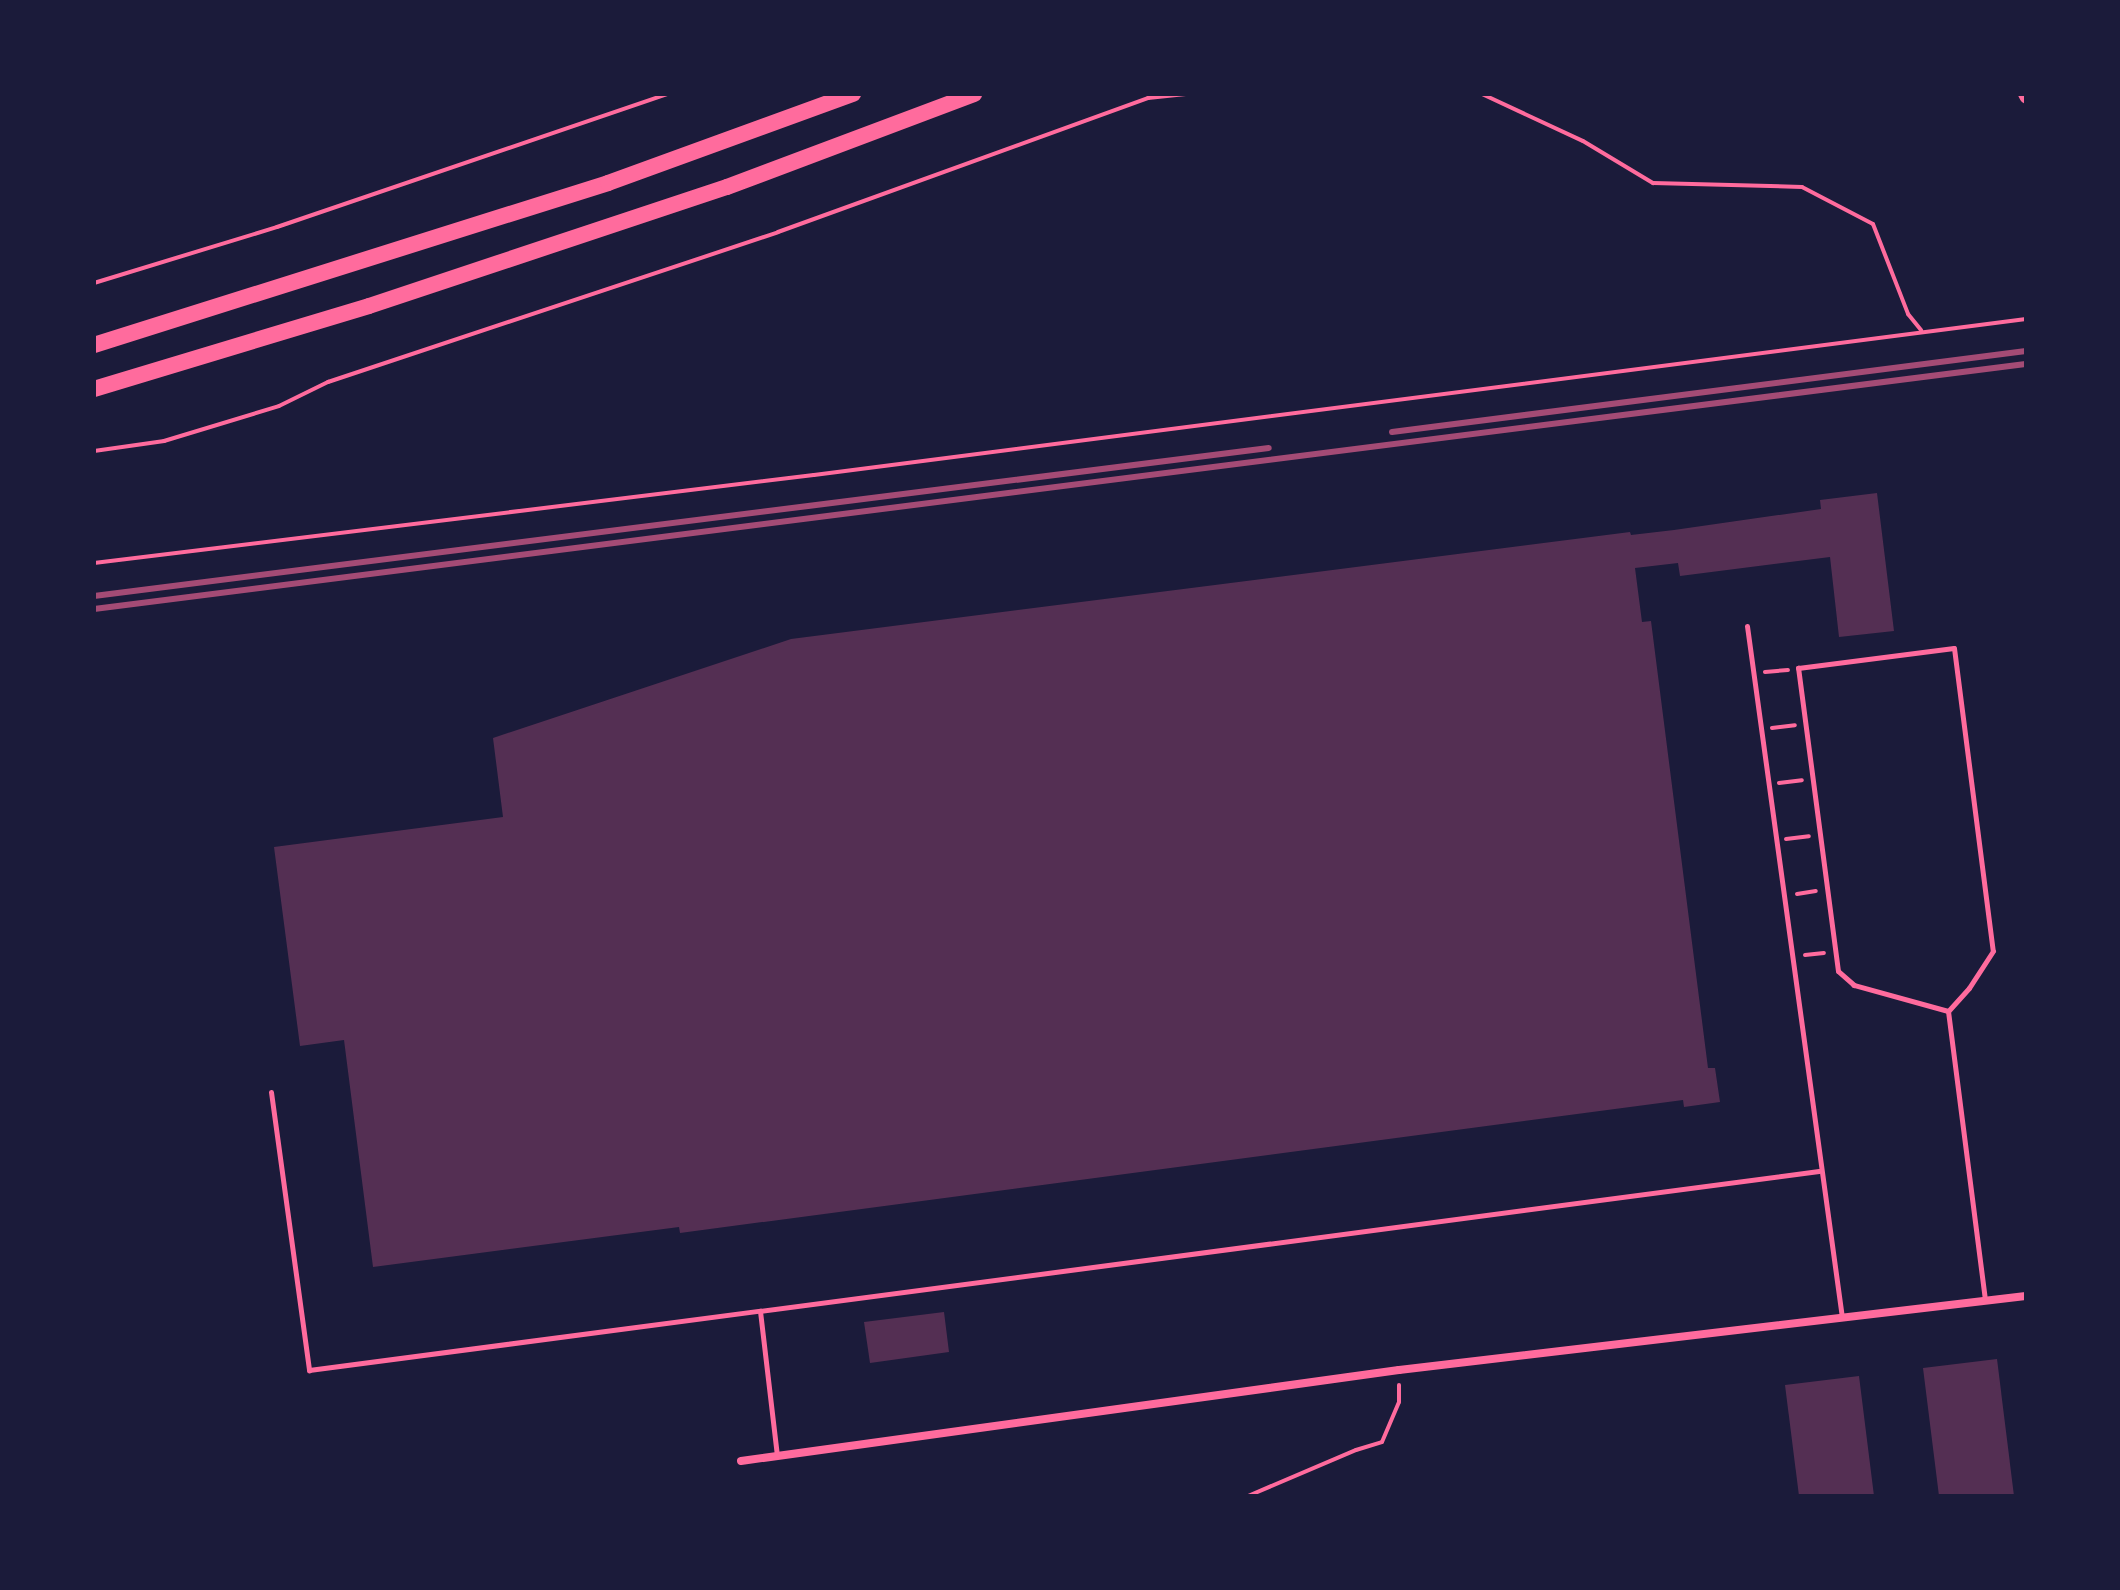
<!DOCTYPE html>
<style>
body{margin:0}
#map{position:relative;width:2120px;height:1590px;overflow:hidden;background:#1b1b3a;font-family:Rubik,sans-serif}
div>[style]{position:absolute}
.building>*{inset:0;background:#542f53}
.path>*{height:4px;margin:-2px;padding:0 2px;transform-origin:2px;border-radius:2px;background:#ff6b9d}
.service>*{height:5px;margin:-2.5px;padding:0 2.5px;transform-origin:2.5px;border-radius:2.5px;background:#ff6b9d}
.minor>*{height:8px;margin:-4px;padding:0 4px;transform-origin:4px;border-radius:4px;background:#ff6b9d}
.secondary>*{height:12px;margin:-6px;padding:0 6px;transform-origin:6px;border-radius:6px;background:#ff6b9d}
.motorway>*{height:16px;margin:-8px;padding:0 8px;transform-origin:8px;border-radius:8px;background:#ff6b9d}
.rail>*{height:6px;margin:-3px;padding:0 3px;transform-origin:3px;border-radius:3px;background:#a44b75}
span{translate:-50% -50%;white-space:nowrap;text-align:center;line-height:1.15;-webkit-text-stroke:6px #1b1b3a;paint-order:stroke}
.frame{position:absolute;inset:0;border:96px solid #1b1b3a;pointer-events:none}
</style>
<div id="map">
<div class="building">
<div style="clip-path:polygon(1877px 493px,1894px 631px,1839px 637px,1830px 557px,1680px 576px,1678px 563px,1635px 568px,1642px 622px,1651px 621px,1708px 1068px,1715px 1068px,1720px 1102px,1684px 1107px,1683px 1100px,680px 1233px,679px 1227px,373px 1267px,344px 1040px,300px 1046px,274px 847px,503px 817px,493px 738px,791px 639px,1630px 532px,1631px 535px,1674px 530px,1821px 509px,1820px 500px)"></div>
<div style="clip-path:polygon(944px 1312px,949px 1352px,870px 1363px,864px 1322px)"></div>
<div style="clip-path:polygon(1997px 1359px,2014px 1496px,1939px 1496px,1923px 1368px)"></div>
<div style="clip-path:polygon(1859px 1376px,1874px 1496px,1799px 1496px,1785px 1385px)"></div>
</div>
<div class="path">
<div style="left:1482px;top:94px;width:111px;rotate:25deg"></div>
<div style="left:1583px;top:141px;width:82px;rotate:31deg"></div>
<div style="left:1653px;top:183px;width:149px;rotate:1.5deg"></div>
<div style="left:1802px;top:187px;width:80px;rotate:27.5deg"></div>
<div style="left:1873px;top:224px;width:97px;rotate:68.7deg"></div>
<div style="left:1908px;top:314px;width:21px;rotate:51deg"></div>
<div style="left:94px;top:283px;width:191px;rotate:-17deg"></div>
<div style="left:277px;top:227px;width:412px;rotate:-18.8deg"></div>
<div style="left:94px;top:451px;width:71px;rotate:-8.1deg"></div>
<div style="left:164px;top:441px;width:120px;rotate:-16.9deg"></div>
<div style="left:279px;top:406px;width:55px;rotate:-26.1deg"></div>
<div style="left:328px;top:382px;width:474px;rotate:-18.4deg"></div>
<div style="left:778px;top:232px;width:394px;rotate:-19.9deg"></div>
<div style="left:1148px;top:98px;width:38px;rotate:-6deg"></div>
<div style="left:94px;top:563px;width:725px;rotate:-6.97deg"></div>
<div style="left:814px;top:475px;width:1222px;rotate:-7.33deg"></div>
<div style="left:1765px;top:672px;width:23px;rotate:-5deg"></div>
<div style="left:1772px;top:728px;width:23px;rotate:-7deg"></div>
<div style="left:1779px;top:783px;width:23px;rotate:-7deg"></div>
<div style="left:1786px;top:839px;width:23px;rotate:-7deg"></div>
<div style="left:1797px;top:894px;width:19px;rotate:-9deg"></div>
<div style="left:1805px;top:955px;width:19px;rotate:-6deg"></div>
<div style="left:1248px;top:1496px;width:117px;rotate:-23.1deg"></div>
<div style="left:1356px;top:1450px;width:27px;rotate:-17deg"></div>
<div style="left:1382px;top:1442px;width:43px;rotate:-67deg"></div>
<div style="left:1399px;top:1402px;width:17px;rotate:-90deg"></div>
</div>
<div class="service">
<div style="left:1747px;top:626px;width:698px;rotate:82.18deg"></div>
<div style="left:1948px;top:1011px;width:98px;rotate:-164.5deg"></div>
<div style="left:1854px;top:985px;width:21px;rotate:-139deg"></div>
<div style="left:1838px;top:971px;width:306px;rotate:-97.5deg"></div>
<div style="left:1798px;top:668px;width:157px;rotate:-7.3deg"></div>
<div style="left:1954px;top:648px;width:305px;rotate:82.7deg"></div>
<div style="left:1993px;top:951px;width:44px;rotate:123deg"></div>
<div style="left:1969px;top:988px;width:31px;rotate:132deg"></div>
<div style="left:1948px;top:1011px;width:291px;rotate:82.7deg"></div>
<div style="left:271px;top:1092px;width:281px;rotate:82.2deg"></div>
<div style="left:309px;top:1370px;width:455px;rotate:-7.5deg"></div>
<div style="left:760px;top:1311px;width:145px;rotate:83.3deg"></div>
<div style="left:760px;top:1311px;width:1068px;rotate:-7.53deg"></div>
</div>
<div class="minor">
<div style="left:741px;top:1461px;width:664px;rotate:-7.87deg"></div>
<div style="left:1399px;top:1370px;width:631px;rotate:-6.73deg"></div>
</div>
<div class="secondary">
<div style="left:2024px;top:94px;width:4px;rotate:63deg"></div>
</div>
<div class="motorway">
<div style="left:94px;top:345px;width:539px;rotate:-17.49deg"></div>
<div style="left:608px;top:183px;width:261px;rotate:-20deg"></div>
<div style="left:94px;top:389px;width:287px;rotate:-16.8deg"></div>
<div style="left:369px;top:306px;width:377px;rotate:-18.4deg"></div>
<div style="left:727px;top:187px;width:264px;rotate:-20.6deg"></div>
</div>
<div class="rail">
<div style="left:1392px;top:432px;width:639px;rotate:-7.28deg"></div>
<div style="left:94px;top:596px;width:1184px;rotate:-7.18deg"></div>
<div style="left:94px;top:609px;width:1947px;rotate:-7.23deg"></div>
</div>
<div class="frame"></div>
</div>
